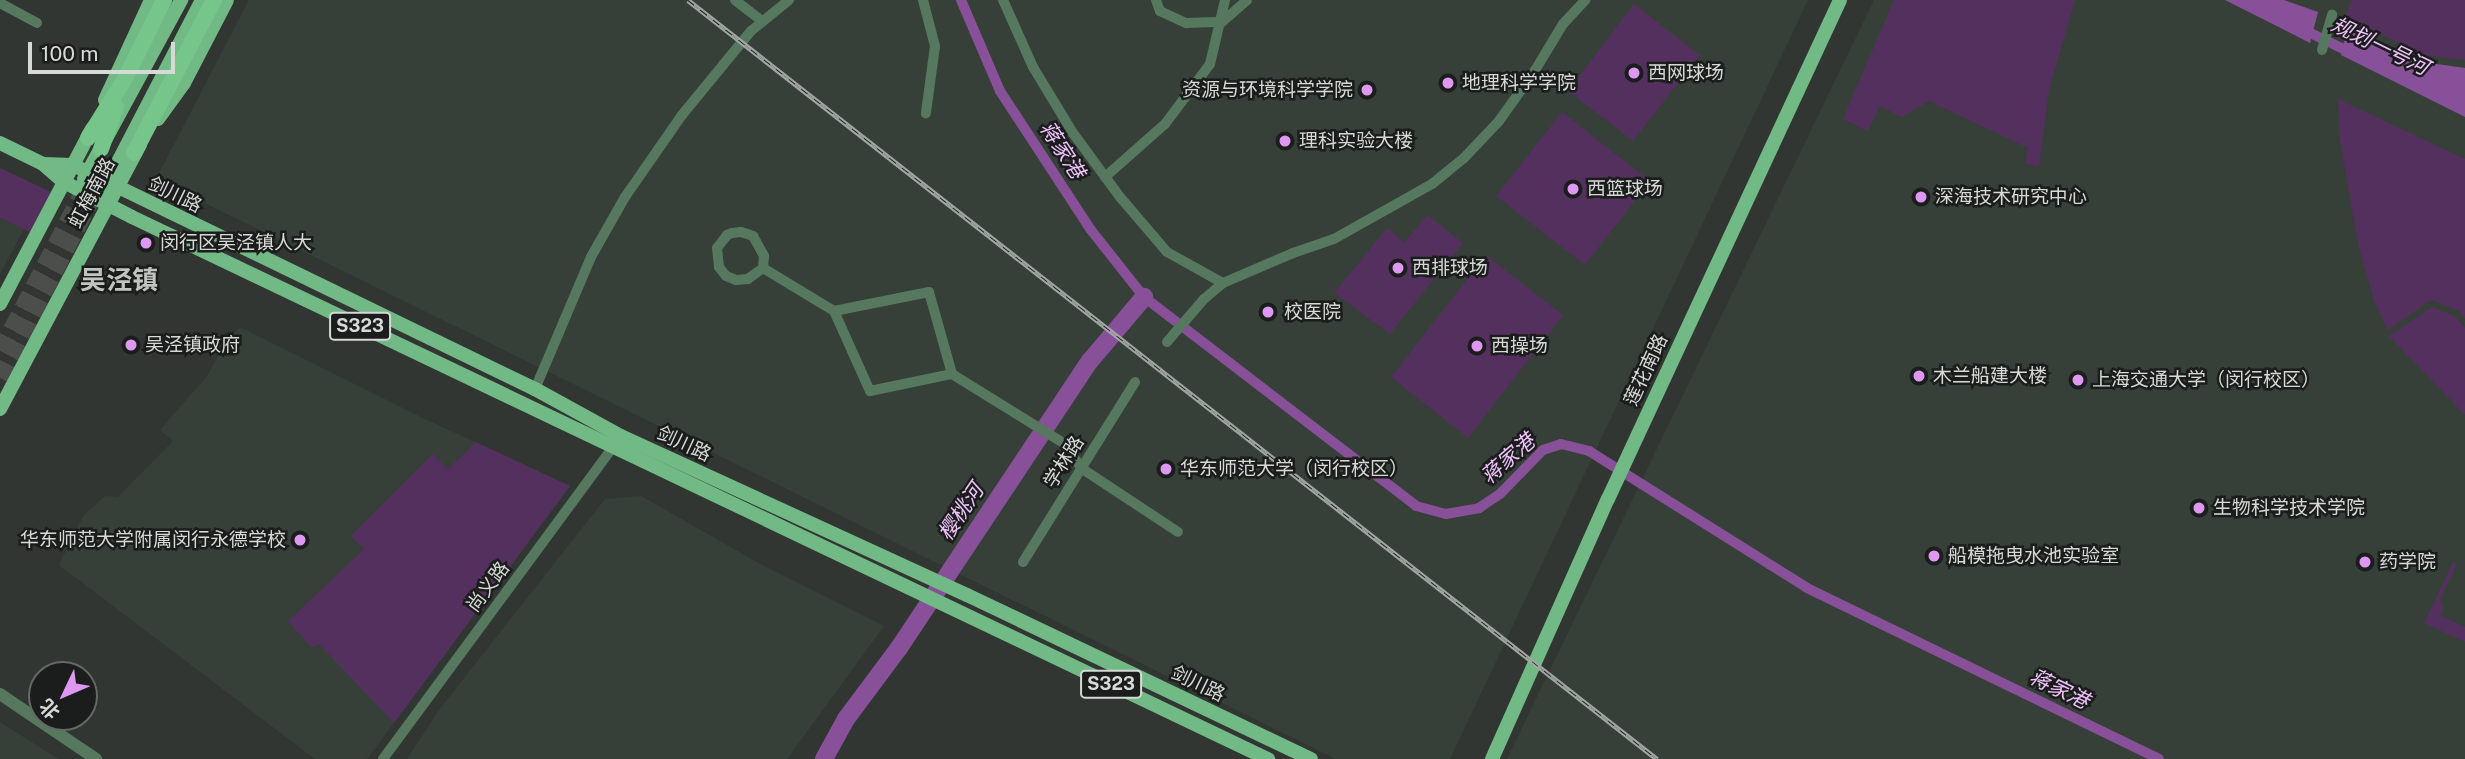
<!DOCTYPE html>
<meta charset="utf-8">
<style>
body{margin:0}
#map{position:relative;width:2465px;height:759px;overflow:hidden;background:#323633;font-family:"Public Sans","Noto Sans SC",sans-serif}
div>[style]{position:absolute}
.built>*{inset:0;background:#364039}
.green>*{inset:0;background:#53305d}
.water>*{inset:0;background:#885098}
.canal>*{height:10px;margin:-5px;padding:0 5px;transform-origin:5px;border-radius:5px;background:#885098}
.river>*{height:18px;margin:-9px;padding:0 9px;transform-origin:9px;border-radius:9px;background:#885098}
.trunk-tunnel>*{height:16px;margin-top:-8px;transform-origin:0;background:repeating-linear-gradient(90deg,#4b4e4b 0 16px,transparent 0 24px)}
.minor>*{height:10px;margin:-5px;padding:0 5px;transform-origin:5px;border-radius:5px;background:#56785e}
.tertiary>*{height:12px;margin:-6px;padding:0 6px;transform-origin:6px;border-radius:6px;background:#56785e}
.primary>*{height:14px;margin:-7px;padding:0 7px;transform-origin:7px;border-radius:7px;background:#71b985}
.trunk>*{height:16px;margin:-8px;padding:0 8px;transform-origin:8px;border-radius:8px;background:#76c68c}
.rail>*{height:5px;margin-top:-2.5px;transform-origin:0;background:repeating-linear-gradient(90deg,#1b1d1c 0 8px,#a3a7a4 0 16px);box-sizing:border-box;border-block:2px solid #a3a7a4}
.dots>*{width:19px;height:19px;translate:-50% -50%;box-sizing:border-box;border:4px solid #1b1d1c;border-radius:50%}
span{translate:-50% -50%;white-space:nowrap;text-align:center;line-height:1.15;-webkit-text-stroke:5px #1b1d1c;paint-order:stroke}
.shield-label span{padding:2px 5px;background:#1b1d1c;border:2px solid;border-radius:5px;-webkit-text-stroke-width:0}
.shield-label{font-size:18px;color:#d6d9d6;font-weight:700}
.poi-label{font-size:19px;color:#d6d9d6}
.left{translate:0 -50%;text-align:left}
.right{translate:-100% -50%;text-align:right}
.street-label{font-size:19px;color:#d6d9d6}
.water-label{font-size:21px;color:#efc2fc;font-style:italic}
.district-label{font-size:26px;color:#c0c5c1;font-weight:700}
.north{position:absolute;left:28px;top:661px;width:70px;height:70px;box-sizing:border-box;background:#1b1d1c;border:2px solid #666866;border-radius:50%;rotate:226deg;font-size:19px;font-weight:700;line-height:28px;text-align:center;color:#d6d9d6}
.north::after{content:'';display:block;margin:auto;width:24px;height:32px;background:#de98f2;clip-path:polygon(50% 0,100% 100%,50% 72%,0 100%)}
.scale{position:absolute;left:28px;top:42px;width:147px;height:32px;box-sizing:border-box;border:4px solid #d6d9d6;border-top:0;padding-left:9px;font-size:21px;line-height:24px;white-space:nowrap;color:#d6d9d6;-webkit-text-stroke:5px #1b1d1c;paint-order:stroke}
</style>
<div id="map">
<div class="built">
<div style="clip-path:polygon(249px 0,1808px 0,1450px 759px,1336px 759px,156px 179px)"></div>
<div style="clip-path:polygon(1874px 0,2465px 0,2465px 759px,1507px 759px)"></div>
<div style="clip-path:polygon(0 218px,24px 229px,0 274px)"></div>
<div style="clip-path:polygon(240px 327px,427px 420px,570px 486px,367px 759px,315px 759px,59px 565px,84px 515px,105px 496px,118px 497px,173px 441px,160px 430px,208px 375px,224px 344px)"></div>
<div style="clip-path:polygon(641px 496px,762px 565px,884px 626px,787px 759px,407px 759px,439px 710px,605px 499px)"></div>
<div style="clip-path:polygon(0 722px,58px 759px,0 759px)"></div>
</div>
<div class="green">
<div style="clip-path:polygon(1894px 0,2075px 0,2049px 90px,2039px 167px,2025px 163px,2028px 148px,1929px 101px,1902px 117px,1880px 106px,1868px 131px,1843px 119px)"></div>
<div style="clip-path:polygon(2352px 0,2465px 0,2465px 60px,2422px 55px,2345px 16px)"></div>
<div style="clip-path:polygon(1634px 4px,1700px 55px,1633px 141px,1568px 91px)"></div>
<div style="clip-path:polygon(2338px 99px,2465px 159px,2465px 319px,2459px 311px,2431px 300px,2388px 330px,2375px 304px,2358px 244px,2339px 134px)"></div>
<div style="clip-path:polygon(1562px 112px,1650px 181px,1585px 265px,1496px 196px)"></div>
<div style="clip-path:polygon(0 168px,51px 192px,30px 232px,0 218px)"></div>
<div style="clip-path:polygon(1427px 215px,1463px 243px,1390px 334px,1334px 293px,1387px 228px,1405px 242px)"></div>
<div style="clip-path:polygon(1486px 255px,1563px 315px,1468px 438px,1391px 377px)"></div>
<div style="clip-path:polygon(2432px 307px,2455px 316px,2465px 328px,2465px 415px,2389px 336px)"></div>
<div style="clip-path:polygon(476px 442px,570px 486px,394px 723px,319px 644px,312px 648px,288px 621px,364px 549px,351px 536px,433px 454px,448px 469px)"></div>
<div style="clip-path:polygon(2453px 562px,2457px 564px,2440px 600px,2443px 608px,2440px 615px,2465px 627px,2465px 642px,2424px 623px)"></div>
</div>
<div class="water">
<div style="clip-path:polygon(2225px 0,2284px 0,2318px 12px,2310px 43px)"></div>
<div style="clip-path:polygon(2348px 24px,2416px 61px,2465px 68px,2465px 117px,2341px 55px)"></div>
</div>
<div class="canal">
<div style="left:961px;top:0;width:99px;rotate:66.8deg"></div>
<div style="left:1000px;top:91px;width:166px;rotate:56.8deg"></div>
<div style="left:1091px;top:230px;width:85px;rotate:51.7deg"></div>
<div style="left:1144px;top:297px;width:343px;rotate:37.5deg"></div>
<div style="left:1416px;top:506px;width:31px;rotate:15deg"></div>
<div style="left:1446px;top:514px;width:34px;rotate:-10deg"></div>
<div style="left:1479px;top:508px;width:25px;rotate:-34deg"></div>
<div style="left:1500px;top:494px;width:62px;rotate:-45.7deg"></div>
<div style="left:1543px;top:450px;width:19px;rotate:-18deg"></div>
<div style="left:1561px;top:444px;width:29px;rotate:14deg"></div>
<div style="left:1589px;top:451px;width:257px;rotate:32.1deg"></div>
<div style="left:1807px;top:588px;width:391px;rotate:25.9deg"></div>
<div style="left:2302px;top:29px;width:58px;rotate:25.7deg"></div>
</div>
<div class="river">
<div style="left:824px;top:759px;width:46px;rotate:-61.2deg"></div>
<div style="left:846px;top:719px;width:89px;rotate:-53.3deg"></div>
<div style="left:899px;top:648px;width:345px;rotate:-56.4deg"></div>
<div style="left:1090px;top:361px;width:84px;rotate:-49.8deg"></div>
</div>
<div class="trunk-tunnel">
<div style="left:0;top:351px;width:194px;rotate:-62.6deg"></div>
<div style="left:0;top:378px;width:218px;rotate:-62.7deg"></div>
</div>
<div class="minor">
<div style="left:735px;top:0;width:34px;rotate:38deg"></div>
<div style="left:923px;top:0;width:48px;rotate:75.4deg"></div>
<div style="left:935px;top:46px;width:68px;rotate:97.7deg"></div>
<div style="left:1003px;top:0;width:73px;rotate:65.9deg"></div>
<div style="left:1033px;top:67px;width:77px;rotate:58.8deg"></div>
<div style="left:1073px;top:133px;width:79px;rotate:53.7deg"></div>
<div style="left:1120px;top:197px;width:72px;rotate:49.5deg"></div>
<div style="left:1167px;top:252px;width:64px;rotate:29deg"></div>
<div style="left:1156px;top:0;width:12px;rotate:70deg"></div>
<div style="left:1160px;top:11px;width:29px;rotate:25deg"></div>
<div style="left:1186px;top:23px;width:36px;rotate:-2deg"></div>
<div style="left:1222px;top:22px;width:33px;rotate:-41deg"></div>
<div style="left:0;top:3px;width:42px;rotate:28.4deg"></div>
<div style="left:2322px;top:50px;width:37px;rotate:-74deg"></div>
<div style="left:1105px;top:177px;width:80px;rotate:-41.5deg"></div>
<div style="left:1165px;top:124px;width:75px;rotate:-53.1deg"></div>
<div style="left:1210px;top:64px;width:66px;rotate:-76.8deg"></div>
<div style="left:763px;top:268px;width:19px;rotate:144deg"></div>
<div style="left:748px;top:279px;width:12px;rotate:175deg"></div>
<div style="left:736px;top:280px;width:11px;rotate:-158deg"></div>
<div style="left:726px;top:276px;width:11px;rotate:-128deg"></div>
<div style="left:719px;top:267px;width:19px;rotate:-96deg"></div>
<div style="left:717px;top:248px;width:16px;rotate:-52deg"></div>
<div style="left:727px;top:235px;width:5px;rotate:-22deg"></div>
<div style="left:732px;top:233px;width:9px;rotate:-6deg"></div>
<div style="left:741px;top:232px;width:13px;rotate:18deg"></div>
<div style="left:753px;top:236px;width:23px;rotate:61deg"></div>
<div style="left:764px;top:256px;width:12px;rotate:95deg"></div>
<div style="left:763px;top:268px;width:83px;rotate:31.2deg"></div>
<div style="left:834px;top:311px;width:88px;rotate:65.8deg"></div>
<div style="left:870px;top:391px;width:84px;rotate:-11.7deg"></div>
<div style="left:834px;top:311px;width:97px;rotate:-11.3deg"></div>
<div style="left:929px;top:292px;width:85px;rotate:74.3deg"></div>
<div style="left:952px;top:374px;width:133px;rotate:31.8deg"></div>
<div style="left:1065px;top:444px;width:29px;rotate:56deg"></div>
<div style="left:1081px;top:468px;width:116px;rotate:33.4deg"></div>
<div style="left:1167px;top:342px;width:57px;rotate:-49.3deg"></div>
<div style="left:1204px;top:299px;width:25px;rotate:-40deg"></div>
<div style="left:1223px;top:283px;width:76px;rotate:-23.2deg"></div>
<div style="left:1293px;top:253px;width:43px;rotate:-18.9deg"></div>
<div style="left:1334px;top:239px;width:112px;rotate:-29.3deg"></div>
<div style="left:1432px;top:184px;width:41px;rotate:-39.1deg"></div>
<div style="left:1464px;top:158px;width:51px;rotate:-46.6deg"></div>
<div style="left:1499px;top:121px;width:60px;rotate:-54.5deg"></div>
<div style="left:1534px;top:72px;width:56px;rotate:-58.9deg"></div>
<div style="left:1563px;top:24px;width:33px;rotate:-47deg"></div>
<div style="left:535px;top:389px;width:143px;rotate:-67deg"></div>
<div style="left:591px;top:257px;width:69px;rotate:-60.5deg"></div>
<div style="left:625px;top:197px;width:100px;rotate:-55.2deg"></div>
<div style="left:682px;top:115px;width:65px;rotate:-50.6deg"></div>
<div style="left:723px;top:65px;width:44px;rotate:-50.5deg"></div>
<div style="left:751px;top:31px;width:49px;rotate:-39.2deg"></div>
<div style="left:1023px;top:562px;width:212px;rotate:-58.1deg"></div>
<div style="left:383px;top:759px;width:391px;rotate:-53.6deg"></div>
</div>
<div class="tertiary">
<div style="left:0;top:694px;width:116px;rotate:34.1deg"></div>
</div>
<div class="primary">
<div style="left:105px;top:100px;width:110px;rotate:-65.3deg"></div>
<div style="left:158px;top:119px;width:44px;rotate:-54.2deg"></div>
<div style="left:184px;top:83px;width:93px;rotate:-62.6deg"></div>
<div style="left:0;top:143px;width:48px;rotate:26deg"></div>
<div style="left:43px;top:164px;width:28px;rotate:41deg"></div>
<div style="left:64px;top:182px;width:76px;rotate:27.2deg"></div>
<div style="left:132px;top:217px;width:1259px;rotate:25.51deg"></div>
<div style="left:43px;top:164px;width:30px;rotate:2deg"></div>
<div style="left:73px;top:165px;width:513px;rotate:25.87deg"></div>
<div style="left:535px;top:389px;width:98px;rotate:28.7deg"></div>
<div style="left:621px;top:436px;width:381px;rotate:24.7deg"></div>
<div style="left:967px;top:595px;width:381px;rotate:25.5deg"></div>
<div style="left:84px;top:179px;width:204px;rotate:-61.5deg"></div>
<div style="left:103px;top:191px;width:215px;rotate:-62.6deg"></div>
<div style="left:0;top:304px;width:198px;rotate:-62.3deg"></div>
<div style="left:0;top:409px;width:299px;rotate:-62.1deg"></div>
<div style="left:1492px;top:759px;width:285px;rotate:-66deg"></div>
<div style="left:1608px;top:499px;width:550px;rotate:-65.06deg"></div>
</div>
<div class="trunk">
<div style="left:88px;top:138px;width:74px;rotate:-58.2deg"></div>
<div style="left:127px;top:75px;width:84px;rotate:-63.7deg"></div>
<div style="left:101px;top:149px;width:45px;rotate:-70.3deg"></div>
<div style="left:134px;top:153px;width:173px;rotate:-62.4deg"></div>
</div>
<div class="rail">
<div style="left:688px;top:0;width:1231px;rotate:38.07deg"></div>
</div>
<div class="dots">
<div style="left:1634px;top:73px;background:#de98f2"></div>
<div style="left:1448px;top:83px;background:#de98f2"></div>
<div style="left:1367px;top:90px;background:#de98f2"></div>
<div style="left:1285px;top:141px;background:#de98f2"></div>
<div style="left:1573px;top:189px;background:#de98f2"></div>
<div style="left:1921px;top:197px;background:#de98f2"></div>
<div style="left:146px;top:243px;background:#de98f2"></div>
<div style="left:1398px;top:268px;background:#de98f2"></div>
<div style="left:1268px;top:312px;background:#de98f2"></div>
<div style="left:131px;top:345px;background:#de98f2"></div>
<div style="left:1477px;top:346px;background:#de98f2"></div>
<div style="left:1919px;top:376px;background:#de98f2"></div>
<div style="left:2078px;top:380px;background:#de98f2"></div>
<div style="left:1166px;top:469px;background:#de98f2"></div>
<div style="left:2199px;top:508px;background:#de98f2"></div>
<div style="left:300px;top:540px;background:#de98f2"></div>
<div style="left:1934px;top:556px;background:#de98f2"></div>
<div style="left:2365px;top:562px;background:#de98f2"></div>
</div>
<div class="shield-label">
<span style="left:360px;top:326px">S323</span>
<span style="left:1111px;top:684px">S323</span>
</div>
<div class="poi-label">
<span class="left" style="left:1648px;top:73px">西网球场</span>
<span class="left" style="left:1462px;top:83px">地理科学学院</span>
<span class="right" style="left:1353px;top:90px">资源与环境科学学院</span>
<span class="left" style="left:1299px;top:141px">理科实验大楼</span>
<span class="left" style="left:1587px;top:189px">西篮球场</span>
<span class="left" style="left:1935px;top:197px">深海技术研究中心</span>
<span class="left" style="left:160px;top:243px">闵行区吴泾镇人大</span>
<span class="left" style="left:1412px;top:268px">西排球场</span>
<span class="left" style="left:1284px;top:312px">校医院</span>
<span class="left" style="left:145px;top:345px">吴泾镇政府</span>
<span class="left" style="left:1491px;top:346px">西操场</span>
<span class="left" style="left:1933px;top:376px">木兰船建大楼</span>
<span class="left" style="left:2092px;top:380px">上海交通大学（闵行校区）</span>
<span class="left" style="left:1180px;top:469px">华东师范大学（闵行校区）</span>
<span class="left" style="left:2213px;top:508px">生物科学技术学院</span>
<span class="right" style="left:286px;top:540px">华东师范大学附属闵行永德学校</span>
<span class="left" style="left:1948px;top:556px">船模拖曳水池实验室</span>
<span class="left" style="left:2379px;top:562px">药学院</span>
</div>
<div class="street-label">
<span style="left:92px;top:193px;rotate:-62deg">虹梅南路</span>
<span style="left:175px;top:195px;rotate:26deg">剑川路</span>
<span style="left:1646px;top:370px;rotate:-65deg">莲花南路</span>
<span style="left:684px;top:444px;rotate:25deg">剑川路</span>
<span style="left:1064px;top:462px;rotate:-58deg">学林路</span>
<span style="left:488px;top:587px;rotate:-53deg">尚义路</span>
<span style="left:1198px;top:684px;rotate:26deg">剑川路</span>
</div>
<div class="water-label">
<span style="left:2380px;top:46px;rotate:26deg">规划一号河</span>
<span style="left:1062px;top:150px;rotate:57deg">蒋家港</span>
<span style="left:1508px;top:459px;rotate:-41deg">蒋家港</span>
<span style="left:961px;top:512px;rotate:-56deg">樱桃河</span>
<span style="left:2059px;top:689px;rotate:26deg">蒋家港</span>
</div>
<div class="district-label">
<span style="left:119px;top:280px">吴泾镇</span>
</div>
<div class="north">北</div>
<div class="scale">100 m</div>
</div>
